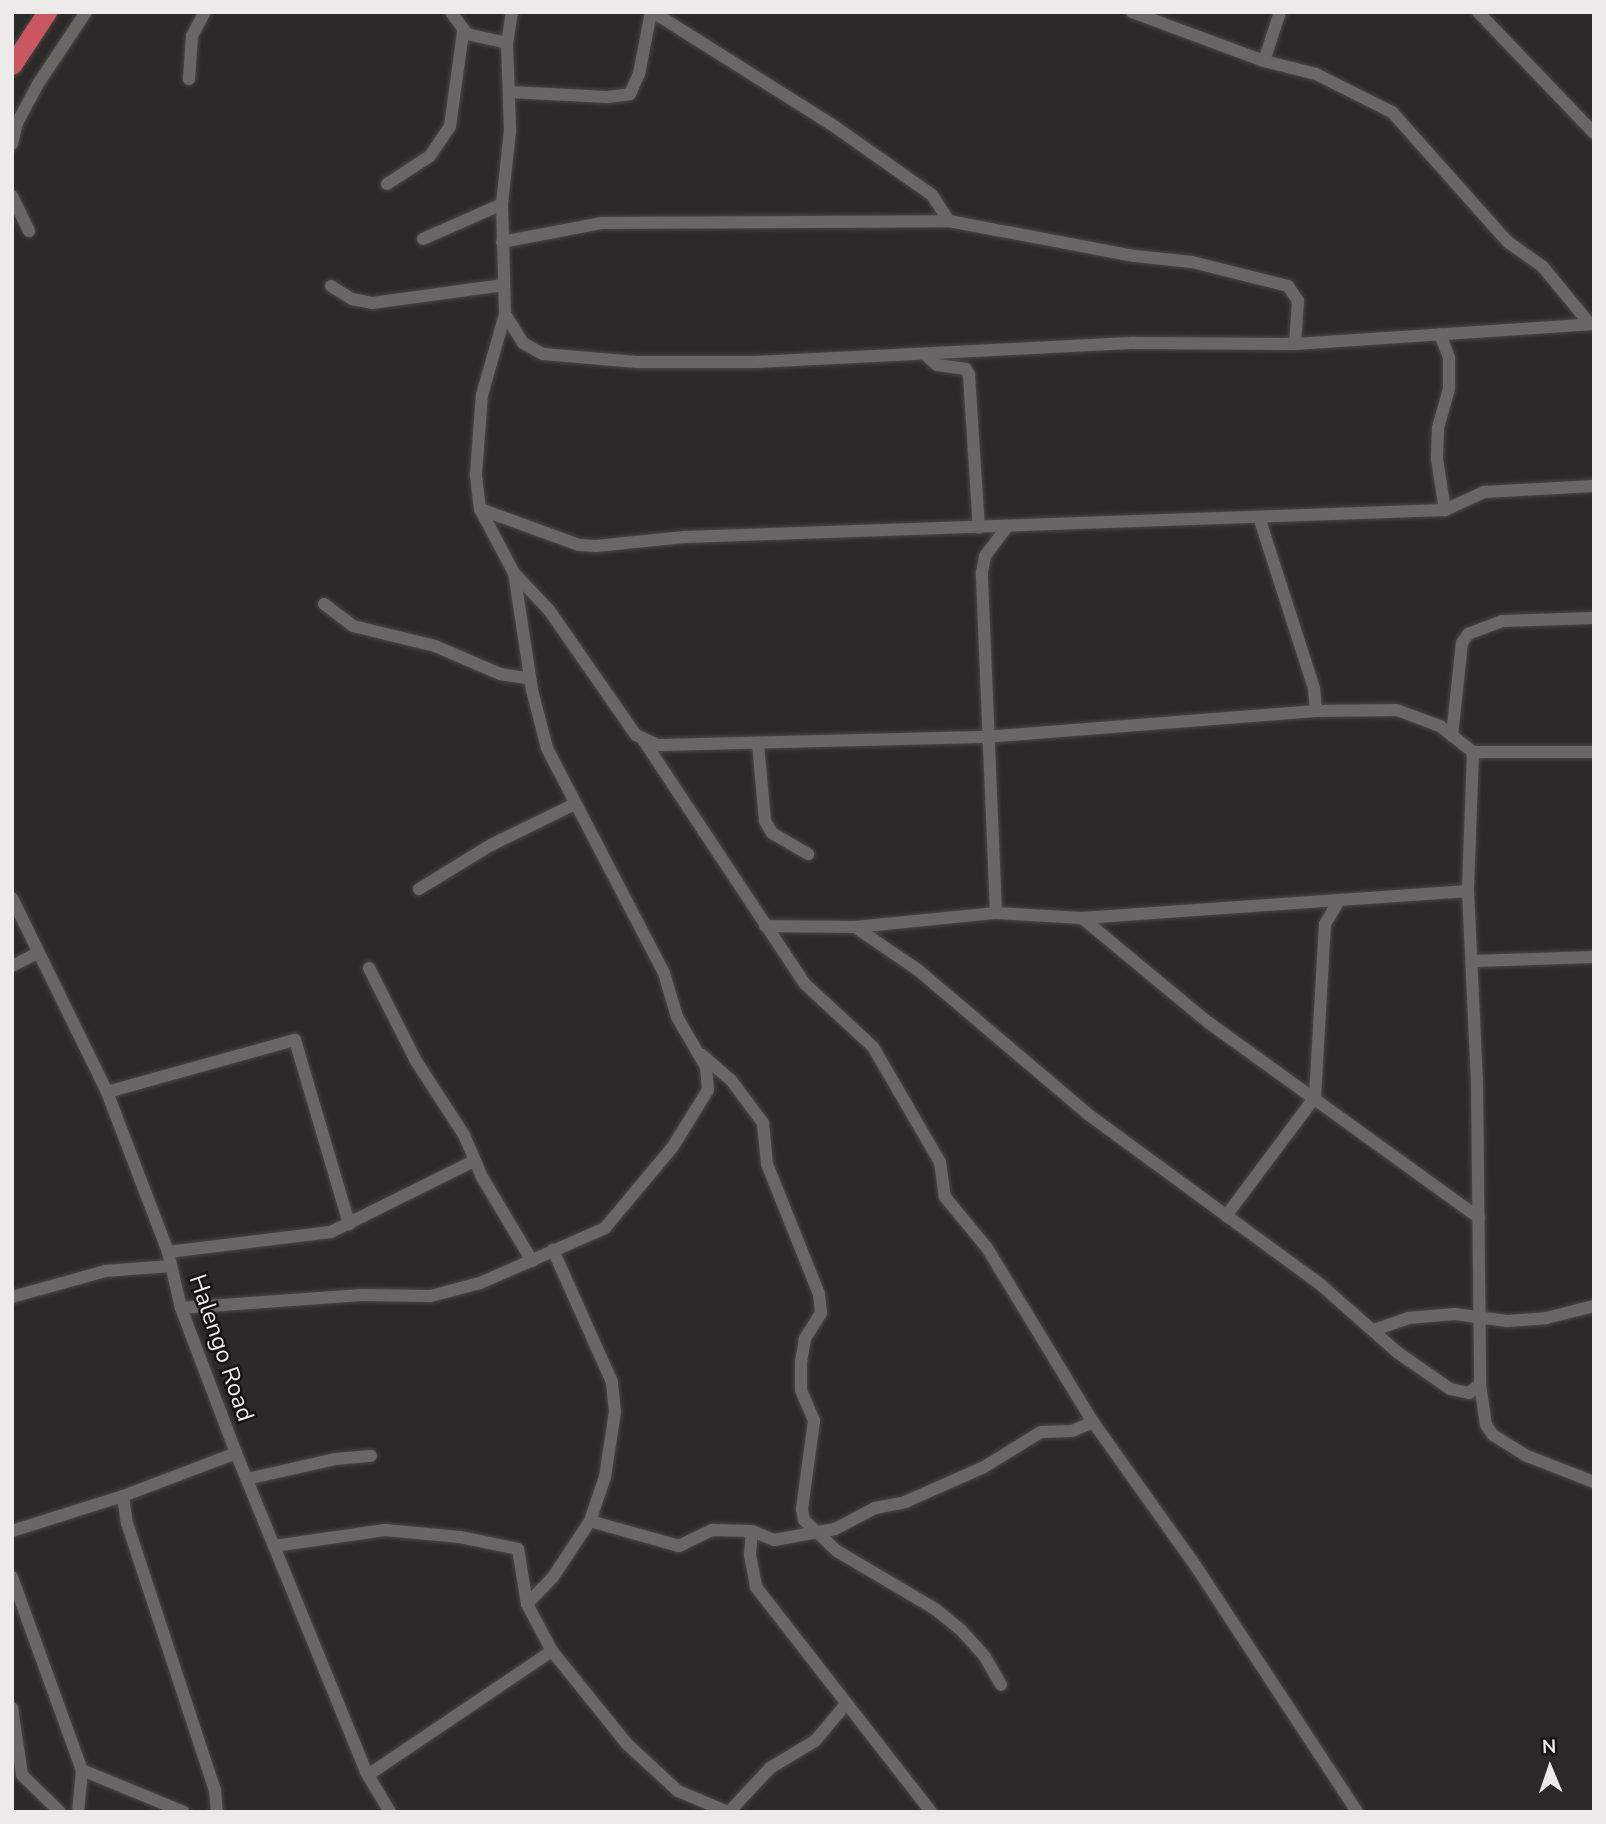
<!DOCTYPE html>
<style>
body{margin:0}
#map{position:relative;width:1606px;height:1824px;overflow:hidden;background:#2c2a28;font-family:"Nunito Sans",sans-serif}
div>[style]{position:absolute}
.roads{filter:drop-shadow(0 0 2px #494645) drop-shadow(0 0 2px #494645)}
.minor>*{height:12px;margin:-6px;padding:0 6px;transform-origin:6px;border-radius:6px;background:#6a6665}
.highway>*{height:19px;margin:-9.5px;padding:0 9.5px;transform-origin:9.5px;border-radius:9.5px;background:#ca5662}
span{translate:-50% -50%;white-space:nowrap;text-align:center;line-height:1.15;-webkit-text-stroke:5px #141212;paint-order:stroke}
.street-label{font-size:24px;color:#ecebe9}
.frame{position:absolute;inset:0;border:14px solid #ecebe9;pointer-events:none}
.north{position:absolute;left:1515px;top:1733px;width:70px;height:70px;-webkit-text-stroke:5px #141212;paint-order:stroke;rotate:358deg;font-size:19px;font-weight:700;line-height:28px;text-align:center;color:#ecebe9}
.north::after{content:'';display:block;margin:auto;width:24px;height:32px;background:#ecebe9;clip-path:polygon(50% 0,100% 100%,50% 72%,0 100%)}
</style>
<div id="map">
<div class="roads">
<div class="minor">
<div style="left:451px;top:12px;width:27px;rotate:54deg"></div>
<div style="left:467px;top:34px;width:41px;rotate:12.7deg"></div>
<div style="left:512px;top:12px;width:31px;rotate:99deg"></div>
<div style="left:507px;top:43px;width:88px;rotate:88deg"></div>
<div style="left:510px;top:131px;width:73px;rotate:96.3deg"></div>
<div style="left:502px;top:204px;width:110px;rotate:88.4deg"></div>
<div style="left:505px;top:314px;width:34px;rotate:58deg"></div>
<div style="left:523px;top:343px;width:23px;rotate:29deg"></div>
<div style="left:543px;top:354px;width:94px;rotate:4.9deg"></div>
<div style="left:637px;top:362px;width:119px"></div>
<div style="left:756px;top:362px;width:379px;rotate:-2.9deg"></div>
<div style="left:1135px;top:343px;width:160px;rotate:0.4deg"></div>
<div style="left:1295px;top:344px;width:300px;rotate:-3.8deg"></div>
<div style="left:653px;top:12px;width:210px;rotate:32.2deg"></div>
<div style="left:831px;top:124px;width:123px;rotate:35.1deg"></div>
<div style="left:932px;top:195px;width:31px;rotate:57deg"></div>
<div style="left:1132px;top:12px;width:141px;rotate:20.4deg"></div>
<div style="left:1264px;top:61px;width:54px;rotate:14deg"></div>
<div style="left:1316px;top:74px;width:85px;rotate:26.6deg"></div>
<div style="left:1392px;top:112px;width:174px;rotate:48.3deg"></div>
<div style="left:1508px;top:242px;width:43px;rotate:35.5deg"></div>
<div style="left:1543px;top:267px;width:72px;rotate:50.6deg"></div>
<div style="left:1478px;top:12px;width:168px;rotate:46.2deg"></div>
<div style="left:1264px;top:61px;width:52px;rotate:-71.9deg"></div>
<div style="left:189px;top:79px;width:43px;rotate:-86deg"></div>
<div style="left:192px;top:36px;width:27px;rotate:-62deg"></div>
<div style="left:510px;top:92px;width:97px;rotate:3deg"></div>
<div style="left:607px;top:97px;width:23px;rotate:-7deg"></div>
<div style="left:630px;top:94px;width:22px;rotate:-66deg"></div>
<div style="left:639px;top:74px;width:63px;rotate:-79deg"></div>
<div style="left:12px;top:144px;width:22px;rotate:-77deg"></div>
<div style="left:17px;top:123px;width:44px;rotate:-61.7deg"></div>
<div style="left:38px;top:84px;width:87px;rotate:-56.3deg"></div>
<div style="left:387px;top:184px;width:51px;rotate:-33.1deg"></div>
<div style="left:430px;top:156px;width:36px;rotate:-56deg"></div>
<div style="left:450px;top:126px;width:95px;rotate:-82.1deg"></div>
<div style="left:12px;top:196px;width:39px;rotate:64deg"></div>
<div style="left:423px;top:239px;width:86px;rotate:-23.9deg"></div>
<div style="left:502px;top:242px;width:102px;rotate:-10.8deg"></div>
<div style="left:602px;top:223px;width:347px;rotate:-0.3deg"></div>
<div style="left:949px;top:221px;width:189px;rotate:10.7deg"></div>
<div style="left:1135px;top:256px;width:57px;rotate:6deg"></div>
<div style="left:1192px;top:262px;width:99px;rotate:14deg"></div>
<div style="left:1288px;top:286px;width:18px;rotate:56deg"></div>
<div style="left:1298px;top:301px;width:43px;rotate:94deg"></div>
<div style="left:331px;top:286px;width:25px;rotate:32deg"></div>
<div style="left:352px;top:299px;width:20px;rotate:11deg"></div>
<div style="left:372px;top:303px;width:133px;rotate:-7.8deg"></div>
<div style="left:1440px;top:334px;width:26px;rotate:69deg"></div>
<div style="left:1449px;top:358px;width:31px;rotate:90deg"></div>
<div style="left:1449px;top:389px;width:41px;rotate:105.8deg"></div>
<div style="left:1438px;top:428px;width:31px;rotate:92deg"></div>
<div style="left:1437px;top:459px;width:52px;rotate:81.1deg"></div>
<div style="left:927px;top:356px;width:13px;rotate:42deg"></div>
<div style="left:937px;top:365px;width:29px;rotate:8deg"></div>
<div style="left:966px;top:369px;width:7px;rotate:63deg"></div>
<div style="left:969px;top:375px;width:153px;rotate:86.3deg"></div>
<div style="left:480px;top:509px;width:105px;rotate:20deg"></div>
<div style="left:579px;top:545px;width:17px;rotate:3deg"></div>
<div style="left:596px;top:546px;width:89px;rotate:-5.8deg"></div>
<div style="left:685px;top:537px;width:760px;rotate:-2.03deg"></div>
<div style="left:1445px;top:510px;width:43px;rotate:-24.8deg"></div>
<div style="left:1484px;top:492px;width:110px;rotate:-3.1deg"></div>
<div style="left:1259px;top:517px;width:180px;rotate:72.2deg"></div>
<div style="left:1314px;top:688px;width:23px;rotate:85deg"></div>
<div style="left:514px;top:573px;width:51px;rotate:46.6deg"></div>
<div style="left:549px;top:610px;width:152px;rotate:55.2deg"></div>
<div style="left:636px;top:735px;width:23px;rotate:25deg"></div>
<div style="left:657px;top:745px;width:328px;rotate:-1.4deg"></div>
<div style="left:985px;top:737px;width:332px;rotate:-4.5deg"></div>
<div style="left:1316px;top:711px;width:81px;rotate:-0.7deg"></div>
<div style="left:1397px;top:710px;width:46px;rotate:20.4deg"></div>
<div style="left:1440px;top:726px;width:42px;rotate:38.2deg"></div>
<div style="left:1473px;top:752px;width:121px"></div>
<div style="left:324px;top:604px;width:36px;rotate:37deg"></div>
<div style="left:353px;top:626px;width:84px;rotate:13.7deg"></div>
<div style="left:435px;top:646px;width:71px;rotate:23.3deg"></div>
<div style="left:500px;top:674px;width:30px;rotate:9deg"></div>
<div style="left:1452px;top:736px;width:94px;rotate:-83.9deg"></div>
<div style="left:1462px;top:643px;width:11px;rotate:-56deg"></div>
<div style="left:1468px;top:634px;width:36px;rotate:-21deg"></div>
<div style="left:1502px;top:621px;width:92px;rotate:-1.9deg"></div>
<div style="left:644px;top:741px;width:291px;rotate:56.5deg"></div>
<div style="left:805px;top:984px;width:93px;rotate:42.8deg"></div>
<div style="left:873px;top:1047px;width:133px;rotate:59.8deg"></div>
<div style="left:940px;top:1162px;width:35px;rotate:82deg"></div>
<div style="left:945px;top:1197px;width:66px;rotate:50.5deg"></div>
<div style="left:987px;top:1248px;width:204px;rotate:58.7deg"></div>
<div style="left:1093px;top:1422px;width:176px;rotate:54.5deg"></div>
<div style="left:1195px;top:1565px;width:295px;rotate:56.7deg"></div>
<div style="left:758px;top:744px;width:77px;rotate:84.8deg"></div>
<div style="left:765px;top:821px;width:14px;rotate:60deg"></div>
<div style="left:772px;top:833px;width:42px;rotate:30.3deg"></div>
<div style="left:1473px;top:752px;width:139px;rotate:92.1deg"></div>
<div style="left:1468px;top:891px;width:190px;rotate:87.3deg"></div>
<div style="left:1477px;top:1081px;width:303px;rotate:89.4deg"></div>
<div style="left:1480px;top:1384px;width:41px;rotate:81.7deg"></div>
<div style="left:1486px;top:1425px;width:12px;rotate:55deg"></div>
<div style="left:1493px;top:1435px;width:40px;rotate:32deg"></div>
<div style="left:1527px;top:1456px;width:72px;rotate:21.2deg"></div>
<div style="left:419px;top:889px;width:84px;rotate:-31.4deg"></div>
<div style="left:491px;top:845px;width:93px;rotate:-26deg"></div>
<div style="left:12px;top:898px;width:216px;rotate:63.9deg"></div>
<div style="left:107px;top:1092px;width:171px;rotate:69.1deg"></div>
<div style="left:168px;top:1252px;width:57px;rotate:76.9deg"></div>
<div style="left:181px;top:1308px;width:155px;rotate:69.2deg"></div>
<div style="left:236px;top:1453px;width:344px;rotate:67.8deg"></div>
<div style="left:366px;top:1772px;width:47px;rotate:59deg"></div>
<div style="left:996px;top:913px;width:341px;rotate:-92.4deg"></div>
<div style="left:982px;top:572px;width:16px;rotate:-79deg"></div>
<div style="left:985px;top:556px;width:35px;rotate:-53deg"></div>
<div style="left:1082px;top:918px;width:165px;rotate:39.6deg"></div>
<div style="left:1209px;top:1023px;width:333px;rotate:35.8deg"></div>
<div style="left:765px;top:926px;width:90px;rotate:0.6deg"></div>
<div style="left:855px;top:927px;width:142px;rotate:-5.7deg"></div>
<div style="left:996px;top:913px;width:86px;rotate:3.3deg"></div>
<div style="left:1082px;top:918px;width:387px;rotate:-4deg"></div>
<div style="left:855px;top:927px;width:76px;rotate:34.3deg"></div>
<div style="left:918px;top:970px;width:224px;rotate:40.3deg"></div>
<div style="left:1089px;top:1115px;width:288px;rotate:36.2deg"></div>
<div style="left:1321px;top:1285px;width:101px;rotate:41.4deg"></div>
<div style="left:1397px;top:1352px;width:65px;rotate:34.9deg"></div>
<div style="left:1450px;top:1389px;width:19px;rotate:12deg"></div>
<div style="left:1469px;top:1393px;width:14px;rotate:-39deg"></div>
<div style="left:1473px;top:961px;width:121px;rotate:-1.9deg"></div>
<div style="left:12px;top:966px;width:27px;rotate:-27deg"></div>
<div style="left:369px;top:968px;width:104px;rotate:63.2deg"></div>
<div style="left:416px;top:1061px;width:88px;rotate:57deg"></div>
<div style="left:464px;top:1135px;width:46px;rotate:66.8deg"></div>
<div style="left:482px;top:1177px;width:98px;rotate:59.2deg"></div>
<div style="left:702px;top:1055px;width:38px;rotate:41deg"></div>
<div style="left:731px;top:1080px;width:54px;rotate:53.3deg"></div>
<div style="left:763px;top:1123px;width:41px;rotate:84.4deg"></div>
<div style="left:767px;top:1164px;width:140px;rotate:68.2deg"></div>
<div style="left:819px;top:1294px;width:19px;rotate:84deg"></div>
<div style="left:821px;top:1313px;width:31px;rotate:122deg"></div>
<div style="left:805px;top:1339px;width:23px;rotate:100deg"></div>
<div style="left:801px;top:1362px;width:28px;rotate:90deg"></div>
<div style="left:801px;top:1390px;width:34px;rotate:67deg"></div>
<div style="left:814px;top:1421px;width:89px;rotate:97.8deg"></div>
<div style="left:802px;top:1509px;width:11px;rotate:80deg"></div>
<div style="left:804px;top:1520px;width:45px;rotate:43.2deg"></div>
<div style="left:837px;top:1551px;width:114px;rotate:30.6deg"></div>
<div style="left:935px;top:1609px;width:33px;rotate:39deg"></div>
<div style="left:961px;top:1630px;width:36px;rotate:48deg"></div>
<div style="left:985px;top:1657px;width:32px;rotate:60deg"></div>
<div style="left:107px;top:1092px;width:195px;rotate:-15.5deg"></div>
<div style="left:295px;top:1040px;width:192px;rotate:73.6deg"></div>
<div style="left:1226px;top:1216px;width:149px;rotate:-53.2deg"></div>
<div style="left:1315px;top:1097px;width:173px;rotate:-86.7deg"></div>
<div style="left:1325px;top:924px;width:26px;rotate:-59deg"></div>
<div style="left:168px;top:1252px;width:164px;rotate:-7deg"></div>
<div style="left:331px;top:1232px;width:160px;rotate:-26.4deg"></div>
<div style="left:12px;top:1297px;width:97px;rotate:-15.6deg"></div>
<div style="left:105px;top:1271px;width:66px;rotate:-4.3deg"></div>
<div style="left:181px;top:1308px;width:181px;rotate:-4.1deg"></div>
<div style="left:362px;top:1295px;width:69px;rotate:0.8deg"></div>
<div style="left:431px;top:1296px;width:51px;rotate:-14.9deg"></div>
<div style="left:480px;top:1283px;width:137px;rotate:-23.7deg"></div>
<div style="left:605px;top:1228px;width:104px;rotate:-50.1deg"></div>
<div style="left:672px;top:1148px;width:68px;rotate:-58.2deg"></div>
<div style="left:708px;top:1090px;width:23px;rotate:-95deg"></div>
<div style="left:706px;top:1067px;width:58px;rotate:-120.1deg"></div>
<div style="left:677px;top:1017px;width:46px;rotate:-106.5deg"></div>
<div style="left:664px;top:973px;width:254px;rotate:-117.5deg"></div>
<div style="left:547px;top:748px;width:60px;rotate:-104.5deg"></div>
<div style="left:532px;top:690px;width:118px;rotate:-98.7deg"></div>
<div style="left:514px;top:573px;width:72px;rotate:-118deg"></div>
<div style="left:480px;top:509px;width:35px;rotate:-97deg"></div>
<div style="left:476px;top:474px;width:79px;rotate:-85.7deg"></div>
<div style="left:482px;top:395px;width:84px;rotate:-74.1deg"></div>
<div style="left:1374px;top:1330px;width:36px;rotate:-19deg"></div>
<div style="left:1408px;top:1318px;width:47px;rotate:-4.9deg"></div>
<div style="left:1455px;top:1314px;width:52px;rotate:7.7deg"></div>
<div style="left:1507px;top:1321px;width:39px;rotate:-4deg"></div>
<div style="left:1546px;top:1318px;width:49px;rotate:-14deg"></div>
<div style="left:247px;top:1479px;width:90px;rotate:-12.8deg"></div>
<div style="left:335px;top:1459px;width:36px;rotate:-5deg"></div>
<div style="left:123px;top:1496px;width:27px;rotate:82deg"></div>
<div style="left:127px;top:1523px;width:281px;rotate:71.8deg"></div>
<div style="left:215px;top:1790px;width:22px;rotate:85deg"></div>
<div style="left:590px;top:1521px;width:92px;rotate:15.7deg"></div>
<div style="left:679px;top:1546px;width:37px;rotate:-26deg"></div>
<div style="left:712px;top:1530px;width:40px;rotate:1.4deg"></div>
<div style="left:752px;top:1531px;width:24px;rotate:22deg"></div>
<div style="left:774px;top:1540px;width:62px;rotate:-10.2deg"></div>
<div style="left:835px;top:1529px;width:45px;rotate:-27.7deg"></div>
<div style="left:875px;top:1508px;width:31px;rotate:-11deg"></div>
<div style="left:905px;top:1502px;width:86px;rotate:-23.9deg"></div>
<div style="left:984px;top:1467px;width:67px;rotate:-31.6deg"></div>
<div style="left:1041px;top:1432px;width:31px;rotate:-2deg"></div>
<div style="left:1072px;top:1431px;width:23px;rotate:-23deg"></div>
<div style="left:12px;top:1531px;width:116px;rotate:-17.5deg"></div>
<div style="left:123px;top:1496px;width:121px;rotate:-20.8deg"></div>
<div style="left:752px;top:1531px;width:24px;rotate:95deg"></div>
<div style="left:750px;top:1555px;width:33px;rotate:79deg"></div>
<div style="left:756px;top:1587px;width:285px;rotate:52.1deg"></div>
<div style="left:274px;top:1546px;width:112px;rotate:-8.2deg"></div>
<div style="left:385px;top:1530px;width:75px;rotate:5.3deg"></div>
<div style="left:460px;top:1537px;width:59px;rotate:11.7deg"></div>
<div style="left:518px;top:1549px;width:56px;rotate:80.7deg"></div>
<div style="left:527px;top:1604px;width:53px;rotate:62deg"></div>
<div style="left:552px;top:1651px;width:119px;rotate:51.1deg"></div>
<div style="left:627px;top:1744px;width:69px;rotate:42.7deg"></div>
<div style="left:678px;top:1791px;width:54px;rotate:22.8deg"></div>
<div style="left:12px;top:1577px;width:205px;rotate:70.1deg"></div>
<div style="left:82px;top:1770px;width:42px;rotate:95.4deg"></div>
<div style="left:527px;top:1604px;width:37px;rotate:-46deg"></div>
<div style="left:553px;top:1577px;width:67px;rotate:-56.5deg"></div>
<div style="left:590px;top:1521px;width:46px;rotate:-71.2deg"></div>
<div style="left:605px;top:1477px;width:66px;rotate:-81.3deg"></div>
<div style="left:615px;top:1412px;width:30px;rotate:-96deg"></div>
<div style="left:612px;top:1382px;width:145px;rotate:-114.1deg"></div>
<div style="left:12px;top:1708px;width:68px;rotate:81.5deg"></div>
<div style="left:22px;top:1775px;width:53px;rotate:44.2deg"></div>
<div style="left:82px;top:1770px;width:110px;rotate:22.4deg"></div>
<div style="left:368px;top:1775px;width:222px;rotate:-34deg"></div>
<div style="left:729px;top:1812px;width:60px;rotate:-47deg"></div>
<div style="left:770px;top:1768px;width:52px;rotate:-31deg"></div>
<div style="left:815px;top:1741px;width:48px;rotate:-50deg"></div>
</div>
<div class="highway">
<div style="left:12px;top:65px;width:64px;rotate:-56.6deg"></div>
</div>
</div>
<div class="street-label">
<span style="left:221px;top:1348px;rotate:71deg">Halengo Road</span>
</div>
<div class="frame"></div>
<div class="north">N</div>
</div>
